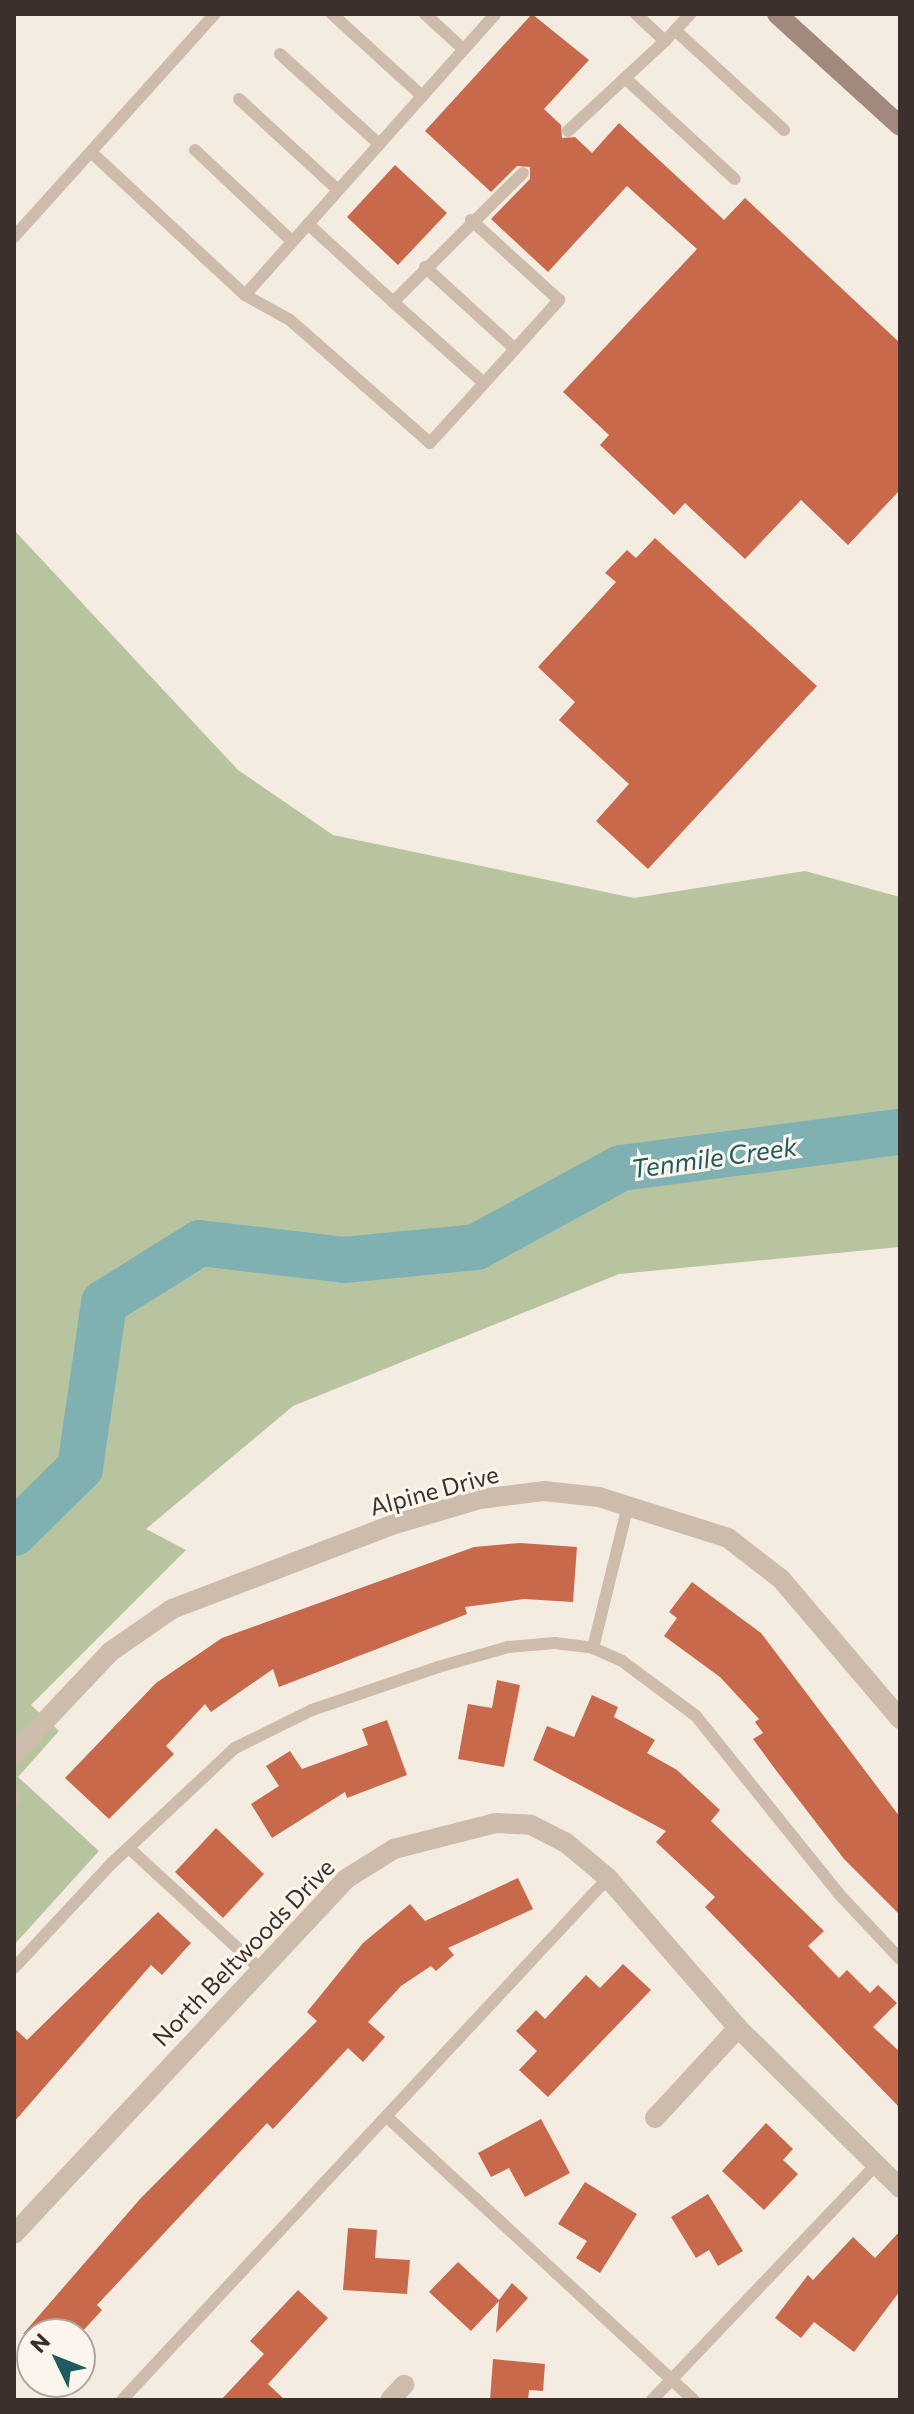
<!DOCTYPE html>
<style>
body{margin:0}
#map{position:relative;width:914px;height:2414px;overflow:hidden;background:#f4ebe1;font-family:Commissioner,sans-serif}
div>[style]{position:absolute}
.green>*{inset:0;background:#b8c4a0}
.river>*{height:46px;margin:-23px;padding:0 23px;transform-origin:23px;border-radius:23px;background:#7fb0b2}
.building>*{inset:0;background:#c8694b}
.service>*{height:12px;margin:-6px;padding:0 6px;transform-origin:6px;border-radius:6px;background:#cdbbac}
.minor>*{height:20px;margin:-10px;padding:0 10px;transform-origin:10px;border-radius:10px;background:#cdbbac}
.secondary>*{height:20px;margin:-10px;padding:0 10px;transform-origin:10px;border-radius:10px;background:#a18a7d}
span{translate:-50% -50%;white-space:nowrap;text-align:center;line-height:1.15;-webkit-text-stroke:6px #fbf5ee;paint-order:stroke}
.street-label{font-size:24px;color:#3b302b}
.water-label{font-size:26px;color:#1f5a5e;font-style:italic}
.frame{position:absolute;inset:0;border:16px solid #3b302b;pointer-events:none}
.north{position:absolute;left:16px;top:2318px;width:80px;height:80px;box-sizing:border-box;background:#fbf5ee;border:2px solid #aea6a0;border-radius:50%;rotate:313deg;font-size:22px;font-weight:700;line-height:32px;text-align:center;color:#3b302b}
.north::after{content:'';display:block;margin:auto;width:28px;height:36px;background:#1f5a5e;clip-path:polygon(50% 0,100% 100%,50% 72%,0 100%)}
</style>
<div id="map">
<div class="green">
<div style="clip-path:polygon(14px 530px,238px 770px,333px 835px,634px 898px,805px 871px,900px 897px,900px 1247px,619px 1274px,293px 1406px,146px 1529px,186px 1550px,31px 1705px,59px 1731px,18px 1777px,99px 1851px,14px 1945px)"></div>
</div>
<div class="river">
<div style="left:14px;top:1533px;width:93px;rotate:-44.6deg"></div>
<div style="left:80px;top:1468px;width:167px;rotate:-81.7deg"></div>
<div style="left:104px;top:1303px;width:113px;rotate:-32deg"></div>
<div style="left:200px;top:1243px;width:145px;rotate:6.7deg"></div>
<div style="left:344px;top:1260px;width:133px;rotate:-5.6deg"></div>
<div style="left:476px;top:1247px;width:165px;rotate:-28.6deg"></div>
<div style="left:621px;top:1168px;width:281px;rotate:-7.4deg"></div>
</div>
<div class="building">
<div style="clip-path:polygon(532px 14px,589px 60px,544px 109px,561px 125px,562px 138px,575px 137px,592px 153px,619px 123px,724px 220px,745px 198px,900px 343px,900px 490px,848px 545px,801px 500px,745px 559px,685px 503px,674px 515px,600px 445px,609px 435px,563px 392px,697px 249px,627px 186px,548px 272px,491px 219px,530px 179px,530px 167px,517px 166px,491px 192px,425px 131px)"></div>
<div style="clip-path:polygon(395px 165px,447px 213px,398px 265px,347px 217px)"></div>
<div style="clip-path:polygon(655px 538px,817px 686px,648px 869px,596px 821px,629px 784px,559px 720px,575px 702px,538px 667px,616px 582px,605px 573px,627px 550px,636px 558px)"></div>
<div style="clip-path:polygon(520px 1543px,577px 1547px,573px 1602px,524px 1599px,465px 1607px,467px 1614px,279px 1687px,273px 1669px,211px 1712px,205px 1704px,166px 1746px,174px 1754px,109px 1819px,65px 1778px,156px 1683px,222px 1638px,474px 1547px)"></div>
<div style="clip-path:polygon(692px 1582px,761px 1633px,900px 1817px,900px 1915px,844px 1859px,775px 1769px,753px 1739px,763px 1733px,755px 1722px,759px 1719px,720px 1677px,664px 1636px,677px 1618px,669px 1612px)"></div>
<div style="clip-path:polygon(497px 1680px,520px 1685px,504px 1767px,458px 1759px,468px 1704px,492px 1708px)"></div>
<div style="clip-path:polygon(592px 1695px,618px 1707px,614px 1717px,655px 1740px,647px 1753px,677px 1770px,720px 1810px,711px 1821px,824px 1931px,808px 1946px,839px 1978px,847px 1970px,870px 1993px,878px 1985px,897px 2003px,873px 2027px,900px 2052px,900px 2108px,705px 1907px,715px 1897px,656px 1842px,666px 1831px,533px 1760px,547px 1726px,574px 1737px)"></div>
<div style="clip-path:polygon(387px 1720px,407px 1775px,347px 1798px,345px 1792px,272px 1838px,251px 1804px,279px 1786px,266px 1766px,290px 1751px,302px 1769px,368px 1745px,362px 1729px)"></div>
<div style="clip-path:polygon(216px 1828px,264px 1874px,223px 1918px,175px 1872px)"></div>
<div style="clip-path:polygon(518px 1878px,533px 1909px,448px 1948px,454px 1955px,436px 1971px,431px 1966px,401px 1986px,368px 2022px,385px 2037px,363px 2062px,348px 2048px,273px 2129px,267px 2123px,97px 2305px,102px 2310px,80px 2334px,23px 2334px,140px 2199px,317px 2021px,307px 2012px,363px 1943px,410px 1904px,425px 1921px)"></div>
<div style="clip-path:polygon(158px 1912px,191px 1943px,162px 1975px,151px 1965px,14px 2122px,14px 2028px,27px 2040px)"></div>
<div style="clip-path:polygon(623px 1964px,651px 1990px,548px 2097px,519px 2070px,537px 2051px,516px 2031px,536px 2010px,545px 2019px,586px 1975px,600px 1988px)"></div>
<div style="clip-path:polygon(541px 2119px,570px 2173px,525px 2197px,509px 2168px,491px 2177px,478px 2153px)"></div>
<div style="clip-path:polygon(766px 2123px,793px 2149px,783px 2160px,798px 2174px,764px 2210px,722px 2171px)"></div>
<div style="clip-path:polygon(585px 2182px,637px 2214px,600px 2273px,576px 2258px,587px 2241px,558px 2224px)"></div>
<div style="clip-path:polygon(708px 2194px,743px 2251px,718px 2266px,709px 2250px,696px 2258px,671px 2217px)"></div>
<div style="clip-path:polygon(348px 2228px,377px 2230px,375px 2258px,410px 2260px,407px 2294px,343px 2290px)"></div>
<div style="clip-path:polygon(900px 2231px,900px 2291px,854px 2352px,814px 2322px,801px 2338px,775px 2318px,808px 2275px,813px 2280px,853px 2237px,875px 2258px)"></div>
<div style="clip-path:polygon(458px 2262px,499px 2300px,512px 2283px,528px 2298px,496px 2333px,499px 2301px,471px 2331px,429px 2292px)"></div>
<div style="clip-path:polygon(298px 2290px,328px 2318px,268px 2384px,285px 2400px,221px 2400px,264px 2354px,250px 2341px)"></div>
<div style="clip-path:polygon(493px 2359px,545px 2364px,543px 2391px,529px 2390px,528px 2400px,490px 2400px)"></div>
</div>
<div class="service">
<div style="left:332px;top:14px;width:122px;rotate:42.3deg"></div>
<div style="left:425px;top:14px;width:52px;rotate:42.6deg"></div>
<div style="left:636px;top:14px;width:40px;rotate:43deg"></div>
<div style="left:665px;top:41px;width:37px;rotate:-47deg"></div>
<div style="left:675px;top:30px;width:148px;rotate:42.5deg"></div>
<div style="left:280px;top:54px;width:134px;rotate:42.3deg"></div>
<div style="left:625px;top:78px;width:149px;rotate:42.6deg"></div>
<div style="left:239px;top:99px;width:134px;rotate:42.6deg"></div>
<div style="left:568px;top:131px;width:132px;rotate:-42.9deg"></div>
<div style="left:195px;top:150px;width:133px;rotate:43.2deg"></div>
<div style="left:91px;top:152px;width:210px;rotate:42.9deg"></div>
<div style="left:245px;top:295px;width:376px;rotate:-48.3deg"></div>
<div style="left:308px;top:224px;width:115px;rotate:42.5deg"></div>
<div style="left:393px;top:302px;width:183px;rotate:-44.8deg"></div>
<div style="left:14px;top:237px;width:300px;rotate:-48deg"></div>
<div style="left:425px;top:267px;width:122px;rotate:42.3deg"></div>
<div style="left:245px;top:295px;width:51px;rotate:29.1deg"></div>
<div style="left:290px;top:320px;width:186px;rotate:41.3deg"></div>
<div style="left:430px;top:443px;width:193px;rotate:-47.9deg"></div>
<div style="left:559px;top:300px;width:119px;rotate:-137.7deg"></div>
<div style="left:393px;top:302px;width:122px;rotate:41.7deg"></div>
<div style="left:593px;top:1648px;width:146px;rotate:-76.2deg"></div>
<div style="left:14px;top:1797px;width:3px;rotate:90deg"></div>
<div style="left:129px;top:1848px;width:177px;rotate:42.7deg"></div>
<div style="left:14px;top:1968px;width:144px;rotate:-47deg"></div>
<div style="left:112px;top:1863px;width:168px;rotate:-43.1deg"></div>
<div style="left:235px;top:1748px;width:86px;rotate:-26.3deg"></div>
<div style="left:312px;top:1710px;width:133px;rotate:-18.8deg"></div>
<div style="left:438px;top:1667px;width:73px;rotate:-15.9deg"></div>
<div style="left:508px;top:1647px;width:47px;rotate:-4.9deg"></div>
<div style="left:555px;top:1643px;width:38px;rotate:7deg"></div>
<div style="left:593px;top:1648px;width:32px;rotate:24deg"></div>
<div style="left:622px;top:1661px;width:92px;rotate:36.6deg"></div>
<div style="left:696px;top:1716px;width:228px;rotate:51.2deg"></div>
<div style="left:839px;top:1894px;width:89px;rotate:46.8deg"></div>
<div style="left:387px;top:2117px;width:418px;rotate:42.7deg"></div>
<div style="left:122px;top:2400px;width:713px;rotate:-47.05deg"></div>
<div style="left:652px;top:2400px;width:323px;rotate:-46.4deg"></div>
</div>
<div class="minor">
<div style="left:14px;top:1754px;width:140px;rotate:-46.7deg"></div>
<div style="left:110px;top:1652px;width:75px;rotate:-34.7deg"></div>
<div style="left:172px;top:1609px;width:235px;rotate:-20.9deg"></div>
<div style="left:392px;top:1525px;width:92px;rotate:-16.5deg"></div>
<div style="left:480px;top:1499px;width:64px;rotate:-7.1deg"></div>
<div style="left:544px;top:1491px;width:55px;rotate:6.2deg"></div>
<div style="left:599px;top:1497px;width:135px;rotate:17.6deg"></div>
<div style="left:728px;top:1538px;width:67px;rotate:37.7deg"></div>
<div style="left:781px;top:1579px;width:184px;rotate:49.6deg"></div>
<div style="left:655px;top:2118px;width:122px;rotate:-47.3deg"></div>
<div style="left:14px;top:2234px;width:486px;rotate:-46.9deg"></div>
<div style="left:346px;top:1879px;width:57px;rotate:-32deg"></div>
<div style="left:394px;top:1849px;width:105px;rotate:-14.3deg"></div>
<div style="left:496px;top:1823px;width:35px;rotate:3deg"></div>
<div style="left:531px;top:1825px;width:38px;rotate:27deg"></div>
<div style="left:565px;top:1842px;width:56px;rotate:39.9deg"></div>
<div style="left:608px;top:1878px;width:198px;rotate:49.1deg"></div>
<div style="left:738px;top:2028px;width:228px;rotate:44.6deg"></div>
<div style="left:390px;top:2400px;width:21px;rotate:-47deg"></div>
</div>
<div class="secondary">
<div style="left:777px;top:14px;width:166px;rotate:42.3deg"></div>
</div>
<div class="street-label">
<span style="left:434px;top:1490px;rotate:-15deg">Alpine Drive</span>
<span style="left:243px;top:1952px;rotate:-46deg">North Beltwoods Drive</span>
</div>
<div class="water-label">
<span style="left:714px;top:1157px;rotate:-8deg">Tenmile Creek</span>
</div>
<div class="frame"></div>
<div class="north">N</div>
</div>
